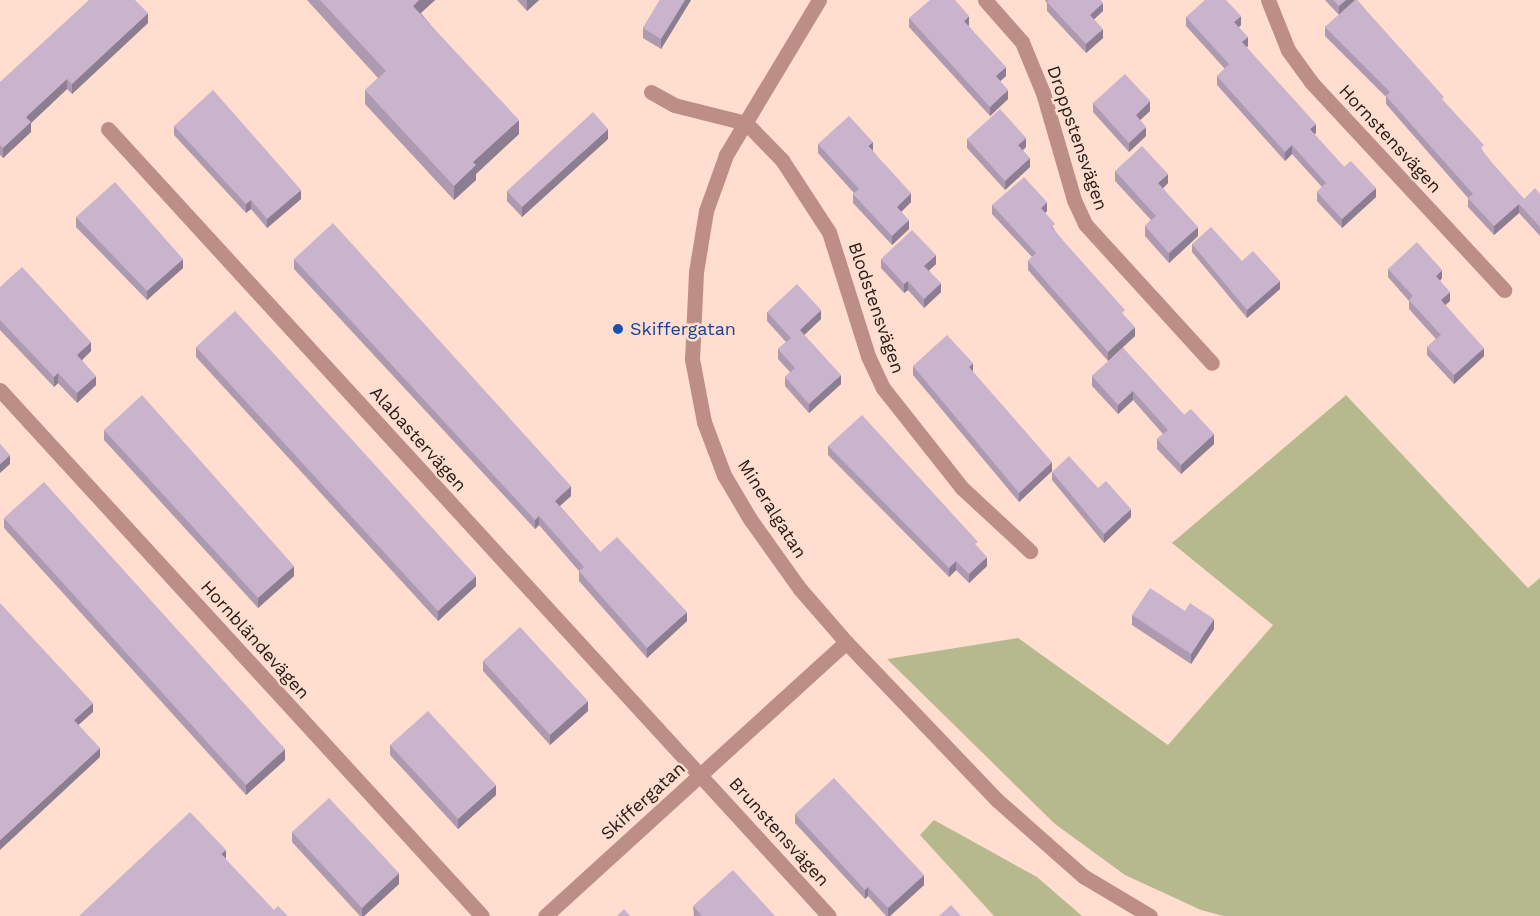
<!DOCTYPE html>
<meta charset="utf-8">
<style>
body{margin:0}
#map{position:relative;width:1540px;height:916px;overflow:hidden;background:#ffddcf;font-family:"Work Sans",sans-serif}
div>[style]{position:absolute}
.green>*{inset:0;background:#b5b98d}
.minor>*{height:15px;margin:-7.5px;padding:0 7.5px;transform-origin:7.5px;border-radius:7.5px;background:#bd8e86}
.wall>*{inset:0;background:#ad9ab0}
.shaded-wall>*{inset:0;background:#8d7d90}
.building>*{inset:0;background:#c9b3cd}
.dots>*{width:16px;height:16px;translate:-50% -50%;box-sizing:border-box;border:3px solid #ffddcf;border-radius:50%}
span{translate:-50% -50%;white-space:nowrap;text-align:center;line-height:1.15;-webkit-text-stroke:5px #ffddcf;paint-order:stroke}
.street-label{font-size:18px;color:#261a15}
.transit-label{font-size:18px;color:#164399}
.left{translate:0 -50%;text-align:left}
</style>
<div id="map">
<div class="green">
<div style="clip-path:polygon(1346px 395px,1528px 588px,1540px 578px,1540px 916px,1224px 916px,1201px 910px,1125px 875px,1055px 824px,887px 659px,1018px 638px,1168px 745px,1273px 625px,1172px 543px)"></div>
<div style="clip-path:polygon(934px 820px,1037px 877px,1082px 916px,994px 916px,920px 835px)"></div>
</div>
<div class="minor">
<div style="left:819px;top:0;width:181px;rotate:121deg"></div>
<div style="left:726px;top:155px;width:59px;rotate:109.7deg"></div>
<div style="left:706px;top:211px;width:62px;rotate:99.3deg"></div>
<div style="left:696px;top:272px;width:87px;rotate:92.6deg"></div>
<div style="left:692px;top:359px;width:64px;rotate:79.2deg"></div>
<div style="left:704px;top:422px;width:57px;rotate:69.3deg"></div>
<div style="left:724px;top:475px;width:51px;rotate:59.4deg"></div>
<div style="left:750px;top:519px;width:86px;rotate:54.5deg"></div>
<div style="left:800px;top:589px;width:70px;rotate:49deg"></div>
<div style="left:846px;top:642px;width:219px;rotate:46.3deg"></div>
<div style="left:997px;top:800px;width:115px;rotate:41.5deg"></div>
<div style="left:1083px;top:876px;width:78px;rotate:30.8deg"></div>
<div style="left:985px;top:0;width:56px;rotate:48.6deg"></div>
<div style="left:1022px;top:42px;width:55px;rotate:67.6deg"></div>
<div style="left:1043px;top:93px;width:111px;rotate:73.8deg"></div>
<div style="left:1074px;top:200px;width:26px;rotate:65deg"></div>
<div style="left:1085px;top:224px;width:188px;rotate:47.6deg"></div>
<div style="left:1268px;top:0;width:54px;rotate:68.2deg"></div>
<div style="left:1288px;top:50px;width:39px;rotate:54deg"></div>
<div style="left:1311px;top:82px;width:284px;rotate:47.1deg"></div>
<div style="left:651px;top:92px;width:26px;rotate:29deg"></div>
<div style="left:674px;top:105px;width:74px;rotate:14deg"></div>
<div style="left:746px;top:123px;width:52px;rotate:45.8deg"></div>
<div style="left:782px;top:160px;width:86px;rotate:56.9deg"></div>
<div style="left:829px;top:232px;width:130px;rotate:72.5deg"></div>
<div style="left:868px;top:356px;width:35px;rotate:65deg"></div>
<div style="left:883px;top:388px;width:127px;rotate:51.7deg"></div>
<div style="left:962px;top:488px;width:93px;rotate:42.8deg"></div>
<div style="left:108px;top:129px;width:1067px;rotate:47.51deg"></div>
<div style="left:0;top:390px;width:713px;rotate:47.5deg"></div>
<div style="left:545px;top:916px;width:407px;rotate:-42.3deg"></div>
</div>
<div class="wall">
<div style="clip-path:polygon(307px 0,435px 0,421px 13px,519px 134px,476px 174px,476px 180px,454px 200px,365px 104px,365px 90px,378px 78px)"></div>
<div style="clip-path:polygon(517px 0,539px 0,527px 11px)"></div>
<div style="clip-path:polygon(660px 0,691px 0,661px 49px,643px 38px,643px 28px)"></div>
<div style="clip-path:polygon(1045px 0,1101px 0,1103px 11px,1094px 19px,1103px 38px,1086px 53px,1047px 11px,1047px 3px)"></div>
<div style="clip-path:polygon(1325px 0,1357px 0,1444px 102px,1491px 162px,1524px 199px,1540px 194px,1540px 236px,1519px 213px,1494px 235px,1468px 207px,1468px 198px,1386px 104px,1386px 97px,1325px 36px,1325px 27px,1339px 15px)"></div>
<div style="clip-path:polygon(1186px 17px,1241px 25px,1239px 27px,1248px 46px,1246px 47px,1316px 133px,1314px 134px,1344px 167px,1376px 197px,1342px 228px,1317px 201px,1317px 192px,1322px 187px,1292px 154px,1285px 161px,1217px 85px,1217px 76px,1225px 69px,1186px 26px)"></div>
<div style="clip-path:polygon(909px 18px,969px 25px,968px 25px,1006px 76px,1000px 81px,1008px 99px,990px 116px,909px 27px)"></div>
<div style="clip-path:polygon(148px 23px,72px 94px,67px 89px,31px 123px,31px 132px,3px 158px,0 155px,0 82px)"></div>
<div style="clip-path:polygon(1093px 103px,1150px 111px,1140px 120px,1146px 136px,1129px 152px,1093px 112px)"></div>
<div style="clip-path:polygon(174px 126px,301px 199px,267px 228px,251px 209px,246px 213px,174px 135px)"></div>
<div style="clip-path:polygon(608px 139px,522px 217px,507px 201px,507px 191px)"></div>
<div style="clip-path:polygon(967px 139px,1026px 147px,1023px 150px,1030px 167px,1005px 190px,967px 148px)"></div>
<div style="clip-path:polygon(818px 144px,873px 151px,911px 202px,901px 212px,909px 229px,892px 245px,853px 203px,853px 194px,854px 193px,818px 153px)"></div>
<div style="clip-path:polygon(1115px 171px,1168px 183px,1163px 188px,1198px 236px,1169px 263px,1145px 236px,1145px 226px,1151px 220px,1115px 181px)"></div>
<div style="clip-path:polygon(992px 205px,1047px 211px,1045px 213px,1055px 231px,1125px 317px,1135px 336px,1108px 361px,1028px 270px,1028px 261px,1032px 257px,992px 214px)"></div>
<div style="clip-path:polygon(76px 217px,183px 268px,147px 300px,76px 227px)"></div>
<div style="clip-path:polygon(1192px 244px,1242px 261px,1280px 289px,1247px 318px,1192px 252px)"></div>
<div style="clip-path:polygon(294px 259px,571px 496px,560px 506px,600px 552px,687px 621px,647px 658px,579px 581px,579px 571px,539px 525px,535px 529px,294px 269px)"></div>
<div style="clip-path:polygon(881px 259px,936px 264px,929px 270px,941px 292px,924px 308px,908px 290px,904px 293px,881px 268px)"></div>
<div style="clip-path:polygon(1388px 269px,1442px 278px,1440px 281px,1450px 301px,1445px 305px,1484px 356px,1454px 384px,1427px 355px,1427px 347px,1436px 339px,1409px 309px,1409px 301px,1388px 277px)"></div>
<div style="clip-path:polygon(0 287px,91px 351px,82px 360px,96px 385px,77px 403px,58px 383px,54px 387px,0 330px)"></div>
<div style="clip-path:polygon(767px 312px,821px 319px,804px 335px,841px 384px,809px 413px,785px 386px,785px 377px,790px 372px,778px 359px,778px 349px,786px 342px,767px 321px)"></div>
<div style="clip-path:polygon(196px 347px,476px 586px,438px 621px,196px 357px)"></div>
<div style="clip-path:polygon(1123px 348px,1184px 415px,1214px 444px,1181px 474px,1157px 449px,1157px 439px,1163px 434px,1133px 400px,1118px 414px,1092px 386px,1092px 376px)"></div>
<div style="clip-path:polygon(913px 366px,973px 372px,1052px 471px,1019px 502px,913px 375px)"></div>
<div style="clip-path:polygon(104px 430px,294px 576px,258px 608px,104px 440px)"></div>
<div style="clip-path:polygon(828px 446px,978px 547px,987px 566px,969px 583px,956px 570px,949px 577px,828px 455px)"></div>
<div style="clip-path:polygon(1052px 472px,1131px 517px,1104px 543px,1052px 480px)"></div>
<div style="clip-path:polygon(4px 518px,285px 760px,246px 795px,4px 528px)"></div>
<div style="clip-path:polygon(1185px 611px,1214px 629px,1191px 664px,1132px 625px,1132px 615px)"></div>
<div style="clip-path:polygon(483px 661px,588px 711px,550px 745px,483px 671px)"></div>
<div style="clip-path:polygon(390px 745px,496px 795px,458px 829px,390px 755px)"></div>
<div style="clip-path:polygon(795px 814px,924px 885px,890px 916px,886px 916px,868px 896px,865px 899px,795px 823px)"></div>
<div style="clip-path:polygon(292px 832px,399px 884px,364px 916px,360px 916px,292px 842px)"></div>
<div style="clip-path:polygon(693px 906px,775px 916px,694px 916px)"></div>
</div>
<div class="shaded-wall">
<div style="clip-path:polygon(419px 0,435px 0,413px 20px,413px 6px)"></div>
<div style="clip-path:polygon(527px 0,539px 0,527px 11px)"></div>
<div style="clip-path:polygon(685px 0,691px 0,661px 49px,661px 39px)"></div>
<div style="clip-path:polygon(1346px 0,1355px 0,1339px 15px,1339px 6px)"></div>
<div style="clip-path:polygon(1103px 3px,1103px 11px,1090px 23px,1090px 15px)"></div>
<div style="clip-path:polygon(148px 13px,148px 23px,72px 94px,72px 84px)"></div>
<div style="clip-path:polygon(969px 16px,969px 25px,964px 30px,964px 21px)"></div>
<div style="clip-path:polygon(1241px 16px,1241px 25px,1234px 31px,1234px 22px)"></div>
<div style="clip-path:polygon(1103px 29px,1103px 38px,1086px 53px,1086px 44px)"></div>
<div style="clip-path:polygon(1248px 37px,1248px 46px,1242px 51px,1242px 42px)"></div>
<div style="clip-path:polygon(1006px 67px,1006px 76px,996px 85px,996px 76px)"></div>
<div style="clip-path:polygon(67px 79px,67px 89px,31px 123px,31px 132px,3px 158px,3px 148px,26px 117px)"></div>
<div style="clip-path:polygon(1008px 90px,1008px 99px,990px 116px,990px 107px)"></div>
<div style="clip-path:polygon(1150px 101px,1150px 111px,1136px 124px,1136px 115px)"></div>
<div style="clip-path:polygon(519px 120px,519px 134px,476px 174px,476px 180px,454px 200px,454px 186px,473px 162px)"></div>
<div style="clip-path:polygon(1316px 124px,1316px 133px,1310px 138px,1310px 129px)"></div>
<div style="clip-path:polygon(1146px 127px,1146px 136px,1129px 152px,1129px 143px)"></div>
<div style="clip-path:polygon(608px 129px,608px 139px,522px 217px,522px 207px)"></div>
<div style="clip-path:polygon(1026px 138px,1026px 147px,1018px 154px,1018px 145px)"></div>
<div style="clip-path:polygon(873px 142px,873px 151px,868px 146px)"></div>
<div style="clip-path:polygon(1292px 145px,1292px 154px,1285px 161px,1285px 152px)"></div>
<div style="clip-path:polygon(1030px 158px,1030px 167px,1005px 190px,1005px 181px)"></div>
<div style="clip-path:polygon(1168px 174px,1168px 183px,1158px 193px,1158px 183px)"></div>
<div style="clip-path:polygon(1376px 188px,1376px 197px,1342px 228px,1342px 219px)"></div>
<div style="clip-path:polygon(301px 190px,301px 199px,267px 228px,267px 219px)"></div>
<div style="clip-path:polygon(911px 193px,911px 202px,897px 216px,897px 207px)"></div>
<div style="clip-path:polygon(251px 200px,251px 209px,246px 213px,246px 204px)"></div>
<div style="clip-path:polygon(1047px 202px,1047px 211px,1041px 217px,1041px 208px)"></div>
<div style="clip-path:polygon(1519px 204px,1519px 213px,1494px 235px,1494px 226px)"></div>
<div style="clip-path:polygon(909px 220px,909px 229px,892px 245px,892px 236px)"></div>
<div style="clip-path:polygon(1198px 227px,1198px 236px,1169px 263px,1169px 253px)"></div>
<div style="clip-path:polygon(936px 255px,936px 264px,924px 275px,924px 266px)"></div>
<div style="clip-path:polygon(183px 259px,183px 268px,147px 300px,147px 291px)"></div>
<div style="clip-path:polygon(1442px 270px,1442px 278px,1436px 285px,1436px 276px)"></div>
<div style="clip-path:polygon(908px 281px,908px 290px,904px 293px,904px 284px)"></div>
<div style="clip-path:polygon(1280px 281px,1280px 289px,1247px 318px,1247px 310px)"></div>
<div style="clip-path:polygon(941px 283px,941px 292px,924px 308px,924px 299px)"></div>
<div style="clip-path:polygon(1450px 292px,1450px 301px,1441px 309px,1441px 300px)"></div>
<div style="clip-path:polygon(821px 310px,821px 319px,800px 339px,800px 330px)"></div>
<div style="clip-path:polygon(1135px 327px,1135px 336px,1108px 361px,1108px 352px)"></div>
<div style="clip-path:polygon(91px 342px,91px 351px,77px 365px,77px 355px)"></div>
<div style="clip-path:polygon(1484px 348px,1484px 356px,1454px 384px,1454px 375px)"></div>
<div style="clip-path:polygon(973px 363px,973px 373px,969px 367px)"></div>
<div style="clip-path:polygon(58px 373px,58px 383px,54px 387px,54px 377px)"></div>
<div style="clip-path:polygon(841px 375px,841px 384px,809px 413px,809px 404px)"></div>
<div style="clip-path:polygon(96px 376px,96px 385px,77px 403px,77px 393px)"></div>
<div style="clip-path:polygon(1133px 391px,1133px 400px,1118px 414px,1118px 405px)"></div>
<div style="clip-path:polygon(1214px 434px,1214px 444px,1181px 474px,1181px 465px)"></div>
<div style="clip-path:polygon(10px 455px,10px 464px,0 473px,0 464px)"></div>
<div style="clip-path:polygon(1052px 462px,1052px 471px,1019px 502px,1019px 493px)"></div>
<div style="clip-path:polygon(571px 486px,571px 496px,555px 510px,555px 501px)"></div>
<div style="clip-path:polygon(1131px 509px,1131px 517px,1104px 543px,1104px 534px)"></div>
<div style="clip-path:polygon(539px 516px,539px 525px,535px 529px,535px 520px)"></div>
<div style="clip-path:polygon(987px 557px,987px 566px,969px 583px,969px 574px)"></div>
<div style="clip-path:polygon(956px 561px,956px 570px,949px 577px,949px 568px)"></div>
<div style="clip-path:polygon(294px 566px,294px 576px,258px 608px,258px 598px)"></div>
<div style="clip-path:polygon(476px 576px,476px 586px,438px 621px,438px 611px)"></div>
<div style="clip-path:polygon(687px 612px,687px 621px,647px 658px,647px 648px)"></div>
<div style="clip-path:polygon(1214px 619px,1214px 629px,1191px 664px,1191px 654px)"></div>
<div style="clip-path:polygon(588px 701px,588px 711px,550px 745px,550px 735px)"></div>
<div style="clip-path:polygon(93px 703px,93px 712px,74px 729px,74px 720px)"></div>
<div style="clip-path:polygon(100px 748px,100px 757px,0 850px,0 840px)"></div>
<div style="clip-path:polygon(285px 749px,285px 760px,246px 795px,246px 785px)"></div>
<div style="clip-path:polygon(496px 785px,496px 795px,458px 829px,458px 819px)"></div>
<div style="clip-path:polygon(226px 850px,226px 859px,221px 854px)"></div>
<div style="clip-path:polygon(399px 873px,399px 884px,364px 916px,362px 916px,362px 908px)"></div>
<div style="clip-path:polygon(924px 875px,924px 885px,890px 916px,888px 916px,888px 908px)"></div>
<div style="clip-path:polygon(868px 887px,868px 896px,865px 899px,865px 890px)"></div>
</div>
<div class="building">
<div style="clip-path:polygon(89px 0,135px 0,148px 13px,72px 84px,67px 79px,26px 117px,31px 122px,3px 148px,0 145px,0 82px)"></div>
<div style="clip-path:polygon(320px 0,419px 0,413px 6px,519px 120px,473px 162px,476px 165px,454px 186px,365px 90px,386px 71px)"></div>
<div style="clip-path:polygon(660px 0,685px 0,661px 39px,643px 28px)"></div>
<div style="clip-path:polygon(930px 0,955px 0,969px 16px,964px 21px,1006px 67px,996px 76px,1008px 90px,990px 107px,909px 18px)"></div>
<div style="clip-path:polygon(1049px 0,1101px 0,1103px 3px,1090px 15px,1103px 29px,1086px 44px,1047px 2px)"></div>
<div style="clip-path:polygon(1205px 0,1226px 0,1241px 16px,1234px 22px,1248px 37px,1242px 42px,1316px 124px,1310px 129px,1344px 167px,1351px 161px,1376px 188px,1342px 219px,1317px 192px,1326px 183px,1292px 145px,1285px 152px,1217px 76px,1229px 64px,1186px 17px)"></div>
<div style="clip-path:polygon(1333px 0,1346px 0,1339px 6px)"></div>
<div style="clip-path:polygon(1355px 0,1357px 0,1444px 97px,1442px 99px,1484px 145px,1481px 148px,1491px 162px,1524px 199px,1535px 188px,1540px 194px,1540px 227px,1519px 204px,1494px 226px,1468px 198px,1473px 194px,1386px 96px,1390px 92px,1325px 27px)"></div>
<div style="clip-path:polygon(1125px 74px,1150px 101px,1136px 115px,1146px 127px,1129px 143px,1093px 103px)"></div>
<div style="clip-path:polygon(213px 90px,301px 190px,267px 219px,251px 200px,246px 204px,174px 126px)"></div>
<div style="clip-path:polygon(1000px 109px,1026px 138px,1018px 145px,1030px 158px,1005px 181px,967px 139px)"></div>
<div style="clip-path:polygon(593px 112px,608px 129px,522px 207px,507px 191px)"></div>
<div style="clip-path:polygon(849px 116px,873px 142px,868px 146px,911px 193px,897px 207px,909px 220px,892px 236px,853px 194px,859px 189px,818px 144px)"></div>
<div style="clip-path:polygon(1142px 146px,1168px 174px,1158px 183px,1198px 227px,1169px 253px,1145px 226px,1156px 216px,1115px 171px)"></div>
<div style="clip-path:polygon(1024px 177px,1047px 202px,1041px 208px,1055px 224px,1051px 227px,1125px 310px,1122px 313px,1135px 327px,1108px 352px,1028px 261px,1036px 253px,992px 205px)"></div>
<div style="clip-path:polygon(115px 182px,183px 259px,147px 291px,76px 217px)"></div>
<div style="clip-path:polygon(333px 223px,571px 486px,555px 501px,600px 552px,617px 537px,687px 612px,647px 648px,579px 571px,584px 567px,539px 516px,535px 520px,294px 259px)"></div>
<div style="clip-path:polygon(1211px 227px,1242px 261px,1253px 251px,1280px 281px,1247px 310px,1192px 244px)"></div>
<div style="clip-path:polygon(912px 230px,936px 255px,924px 266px,941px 283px,924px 299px,908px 281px,904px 284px,881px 259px)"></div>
<div style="clip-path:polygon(1417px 242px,1442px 270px,1436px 276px,1450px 292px,1441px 300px,1484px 348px,1454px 375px,1427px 347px,1441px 335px,1409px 300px,1413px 296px,1388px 269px)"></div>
<div style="clip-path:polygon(22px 267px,91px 342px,77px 355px,96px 376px,77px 393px,58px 373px,54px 377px,0 320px,0 287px)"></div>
<div style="clip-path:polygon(797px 284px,821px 310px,800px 330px,841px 375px,809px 404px,785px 377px,795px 368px,778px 349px,791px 338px,767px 312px)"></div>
<div style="clip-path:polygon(235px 311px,476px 576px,438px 611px,196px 347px)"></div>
<div style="clip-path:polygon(947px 335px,973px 363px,969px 367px,1052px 462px,1019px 493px,913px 366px)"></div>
<div style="clip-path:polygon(1123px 348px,1184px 415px,1191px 409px,1214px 434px,1181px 465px,1157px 439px,1168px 430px,1133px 391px,1118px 405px,1092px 376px)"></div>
<div style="clip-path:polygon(142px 395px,294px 566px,258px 598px,104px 430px)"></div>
<div style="clip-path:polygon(862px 415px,978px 542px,975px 544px,987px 557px,969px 574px,956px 561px,949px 568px,828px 446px)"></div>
<div style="clip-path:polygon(0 444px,10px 455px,0 464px)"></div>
<div style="clip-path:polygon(1069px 456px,1098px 488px,1106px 481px,1131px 509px,1104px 534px,1052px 472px)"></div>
<div style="clip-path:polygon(44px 482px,285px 749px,246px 785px,4px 518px)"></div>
<div style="clip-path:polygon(1150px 588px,1185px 611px,1190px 603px,1214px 619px,1191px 654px,1132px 615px)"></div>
<div style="clip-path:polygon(0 603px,93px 703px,74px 720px,100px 748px,0 840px)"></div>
<div style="clip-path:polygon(520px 627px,588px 701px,550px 735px,483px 661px)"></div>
<div style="clip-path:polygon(428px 711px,496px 785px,458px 819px,390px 745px)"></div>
<div style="clip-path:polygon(834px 778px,924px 875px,888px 908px,868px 887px,865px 890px,795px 814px)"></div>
<div style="clip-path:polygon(329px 798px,399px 873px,362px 908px,292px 832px)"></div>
<div style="clip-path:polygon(190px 812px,226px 850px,221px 854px,274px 910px,278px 906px,288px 916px,79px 916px)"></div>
<div style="clip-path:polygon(733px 870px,775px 916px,702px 916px,693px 906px)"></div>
<div style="clip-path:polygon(951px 905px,961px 916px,939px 916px)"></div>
<div style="clip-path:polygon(624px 909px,630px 916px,617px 916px)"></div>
</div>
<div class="dots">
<div style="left:618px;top:329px;background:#1a4fb4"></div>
</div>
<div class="street-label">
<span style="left:1077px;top:138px;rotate:71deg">Droppstensvägen</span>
<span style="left:1390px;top:139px;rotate:47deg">Hornstensvägen</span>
<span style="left:876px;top:308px;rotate:71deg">Blodstensvägen</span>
<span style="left:418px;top:439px;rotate:48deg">Alabastervägen</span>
<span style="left:772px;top:509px;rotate:58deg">Mineralgatan</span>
<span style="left:255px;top:640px;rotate:48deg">Hornbländevägen</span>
<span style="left:643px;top:801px;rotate:-42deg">Skiffergatan</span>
<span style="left:779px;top:832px;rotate:48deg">Brunstensvägen</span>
</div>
<div class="transit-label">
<span class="left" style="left:630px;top:329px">Skiffergatan</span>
</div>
</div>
